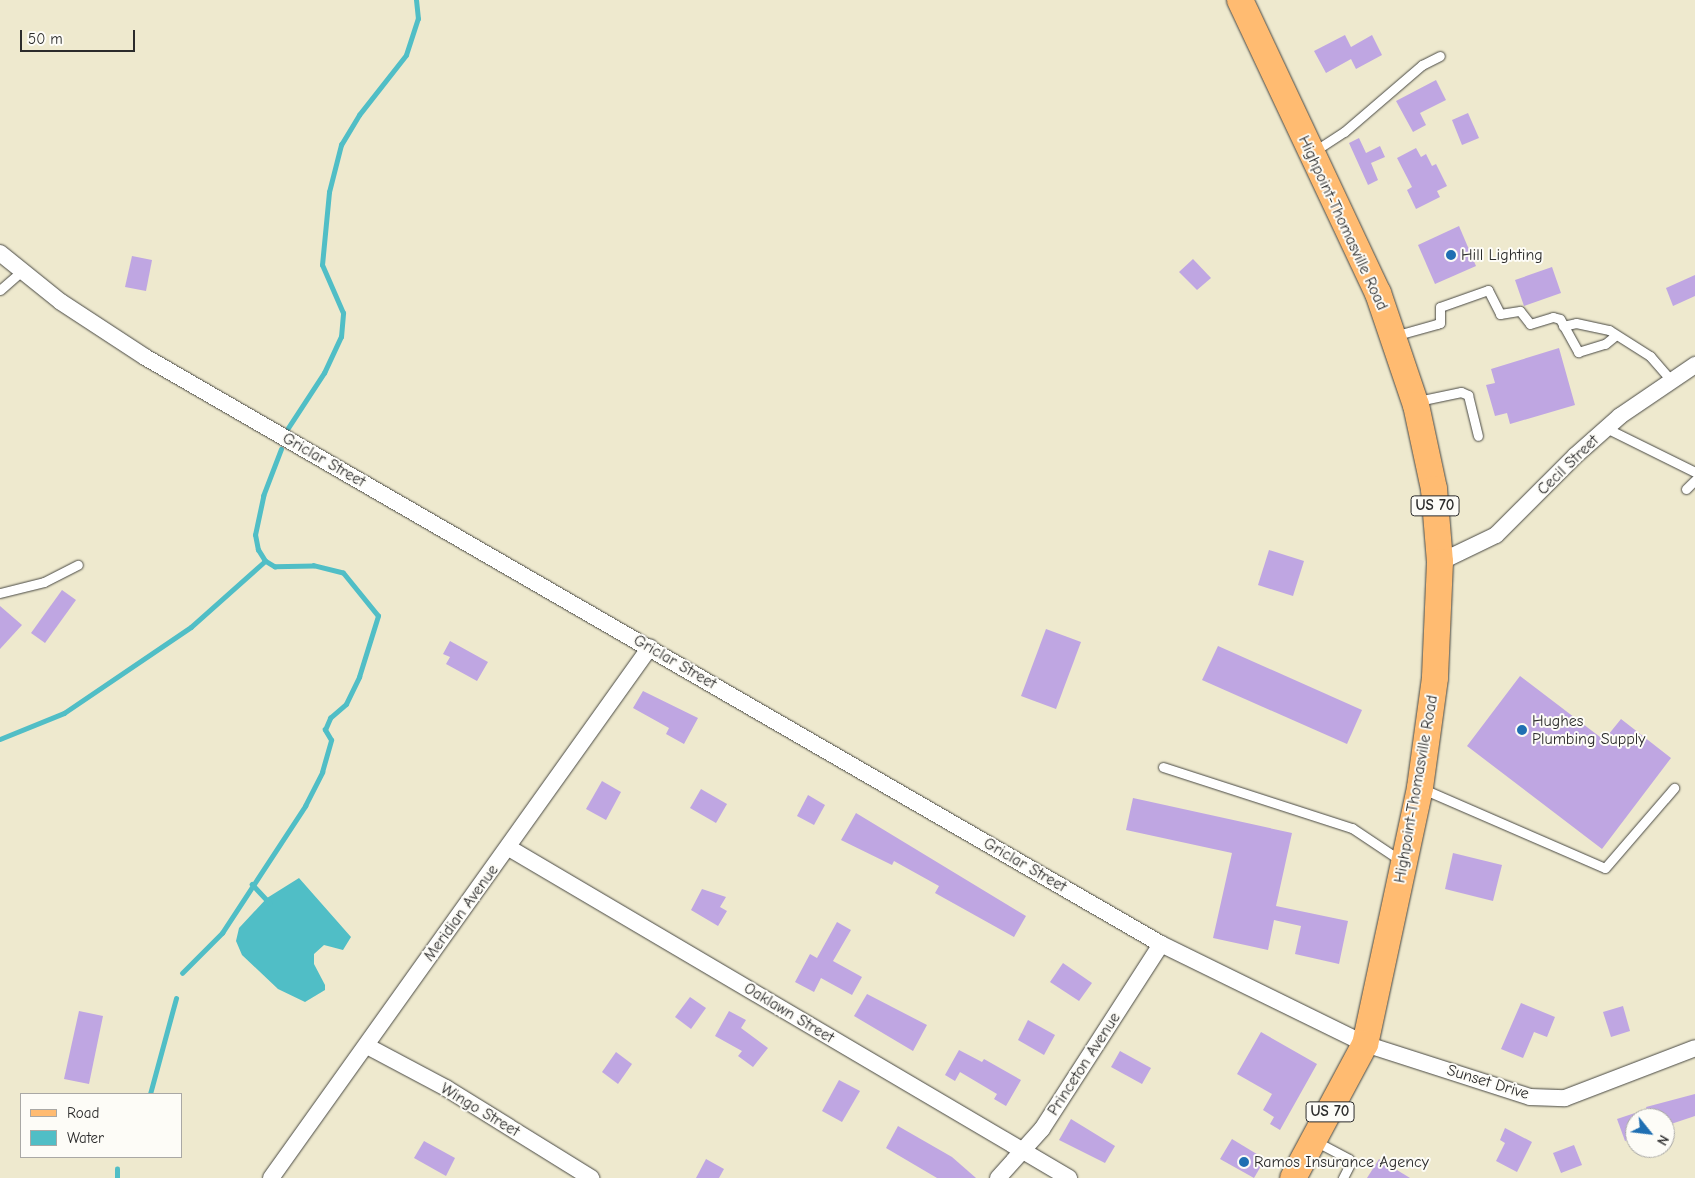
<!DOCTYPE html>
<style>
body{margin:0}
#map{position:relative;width:1695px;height:1178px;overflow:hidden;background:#eee9ce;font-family:"Comic Neue",sans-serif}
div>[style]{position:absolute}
.water>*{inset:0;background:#50bec6}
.stream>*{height:4.5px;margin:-2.25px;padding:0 2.25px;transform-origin:2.25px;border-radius:2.25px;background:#50bec6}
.building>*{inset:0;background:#bfa6e2}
.roads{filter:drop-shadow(0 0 1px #484843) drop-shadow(0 0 1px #484843)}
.lane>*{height:9px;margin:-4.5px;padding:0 4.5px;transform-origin:4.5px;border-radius:4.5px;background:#fff}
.street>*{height:16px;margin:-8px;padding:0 8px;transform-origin:8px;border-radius:8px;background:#fff}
.primary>*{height:26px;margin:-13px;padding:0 13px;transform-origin:13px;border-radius:13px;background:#ffbb71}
.dots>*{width:14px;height:14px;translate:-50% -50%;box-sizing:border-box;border:2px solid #fdfcf7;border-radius:50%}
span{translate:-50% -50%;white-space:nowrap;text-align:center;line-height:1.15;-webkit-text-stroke:4px #fdfcf7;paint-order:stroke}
.shield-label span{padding:1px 4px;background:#fdfcf7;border:1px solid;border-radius:4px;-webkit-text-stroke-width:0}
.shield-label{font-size:15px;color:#2b2b2b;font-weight:700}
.street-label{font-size:16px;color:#2b2b2b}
.poi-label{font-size:16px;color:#2b2b2b}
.left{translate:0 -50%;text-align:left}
.legend{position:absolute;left:20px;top:1093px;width:162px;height:65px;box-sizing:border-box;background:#fdfcf7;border:1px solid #a9a8a5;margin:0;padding:6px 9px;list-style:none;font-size:15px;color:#2b2b2b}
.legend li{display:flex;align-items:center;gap:10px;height:25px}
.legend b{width:25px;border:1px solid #a9a8a5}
.north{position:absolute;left:1625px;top:1108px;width:50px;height:50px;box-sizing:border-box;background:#fdfcf7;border:1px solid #a9a8a5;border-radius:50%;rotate:119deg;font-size:14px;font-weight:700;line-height:20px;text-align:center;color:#2b2b2b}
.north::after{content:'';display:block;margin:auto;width:18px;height:22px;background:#1f6fb2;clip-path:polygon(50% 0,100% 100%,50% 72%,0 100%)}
.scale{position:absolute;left:20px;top:30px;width:115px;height:22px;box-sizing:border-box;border:2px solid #2b2b2b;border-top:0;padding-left:6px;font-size:15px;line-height:18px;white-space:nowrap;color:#2b2b2b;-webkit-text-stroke:4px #fdfcf7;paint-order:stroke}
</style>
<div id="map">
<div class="water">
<div style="clip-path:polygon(299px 878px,351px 937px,343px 950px,324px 945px,314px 954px,314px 964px,325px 985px,325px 990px,305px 1002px,278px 989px,242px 955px,236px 941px,239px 928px,267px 898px)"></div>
</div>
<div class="stream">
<div style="left:288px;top:428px;width:66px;rotate:-56.8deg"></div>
<div style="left:324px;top:373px;width:40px;rotate:-65deg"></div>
<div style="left:341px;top:337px;width:24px;rotate:-85deg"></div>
<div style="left:343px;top:313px;width:52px;rotate:-113.6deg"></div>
<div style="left:322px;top:265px;width:73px;rotate:-84.5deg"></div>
<div style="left:329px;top:192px;width:49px;rotate:-75.7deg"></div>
<div style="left:341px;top:145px;width:35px;rotate:-59deg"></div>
<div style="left:359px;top:115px;width:76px;rotate:-51.9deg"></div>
<div style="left:406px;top:55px;width:38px;rotate:-72deg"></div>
<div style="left:418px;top:19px;width:19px;rotate:-96deg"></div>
<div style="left:0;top:739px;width:69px;rotate:-22.1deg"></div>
<div style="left:64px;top:713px;width:153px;rotate:-34.1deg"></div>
<div style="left:191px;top:627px;width:99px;rotate:-41.7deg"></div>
<div style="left:252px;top:884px;width:26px;rotate:47deg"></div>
<div style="left:182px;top:973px;width:57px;rotate:-45deg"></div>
<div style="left:222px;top:933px;width:152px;rotate:-56.8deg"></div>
<div style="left:305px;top:806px;width:38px;rotate:-63deg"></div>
<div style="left:322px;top:772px;width:33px;rotate:-74deg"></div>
<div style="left:331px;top:740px;width:12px;rotate:-121deg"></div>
<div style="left:325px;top:730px;width:13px;rotate:-67deg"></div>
<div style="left:330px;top:718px;width:21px;rotate:-41deg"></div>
<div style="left:346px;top:704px;width:30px;rotate:-64deg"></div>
<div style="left:359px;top:677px;width:64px;rotate:-72.7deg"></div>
<div style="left:378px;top:616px;width:55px;rotate:-129.1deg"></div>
<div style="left:343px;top:573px;width:30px;rotate:-166deg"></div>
<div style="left:314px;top:566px;width:39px;rotate:179deg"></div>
<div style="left:275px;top:567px;width:12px;rotate:-149deg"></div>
<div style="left:265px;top:561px;width:13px;rotate:-122deg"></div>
<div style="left:258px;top:550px;width:15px;rotate:-101deg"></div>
<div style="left:255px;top:535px;width:40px;rotate:-78deg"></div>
<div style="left:263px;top:496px;width:50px;rotate:-69deg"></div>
<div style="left:150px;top:1094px;width:99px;rotate:-74.8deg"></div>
<div style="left:117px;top:1178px;width:9px;rotate:-90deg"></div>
</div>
<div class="building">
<div style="clip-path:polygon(1345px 35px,1351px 47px,1372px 35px,1382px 55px,1356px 69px,1351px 59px,1326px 73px,1314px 51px)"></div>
<div style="clip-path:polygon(1436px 80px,1446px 100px,1420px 113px,1426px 125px,1413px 132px,1396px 101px)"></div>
<div style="clip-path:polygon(1468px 113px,1479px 138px,1462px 145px,1452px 120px)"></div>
<div style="clip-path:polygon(1359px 138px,1366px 153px,1380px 146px,1385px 157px,1371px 163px,1378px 180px,1368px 185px,1349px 143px)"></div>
<div style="clip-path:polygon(1416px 148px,1421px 157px,1426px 154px,1432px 166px,1436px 164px,1447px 186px,1437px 191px,1440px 197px,1416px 209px,1407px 190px,1412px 187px,1397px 158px)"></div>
<div style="clip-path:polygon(1459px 226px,1476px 266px,1435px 284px,1418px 245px)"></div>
<div style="clip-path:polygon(132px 256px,152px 260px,146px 291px,125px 287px)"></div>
<div style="clip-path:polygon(1193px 259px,1211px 278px,1197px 290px,1179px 272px)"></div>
<div style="clip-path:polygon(1552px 267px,1561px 293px,1524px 306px,1515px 280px)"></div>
<div style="clip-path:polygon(1695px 275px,1695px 296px,1673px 306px,1666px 288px)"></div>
<div style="clip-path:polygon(1559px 348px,1575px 405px,1510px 424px,1507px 413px,1495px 416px,1486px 385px,1495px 383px,1491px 369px)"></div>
<div style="clip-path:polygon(1269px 550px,1304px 561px,1293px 596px,1258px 585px)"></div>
<div style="clip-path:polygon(62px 590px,76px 600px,45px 643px,31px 633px)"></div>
<div style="clip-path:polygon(0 606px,22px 625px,0 649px)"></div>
<div style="clip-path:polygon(1046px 629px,1081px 642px,1056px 709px,1021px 696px)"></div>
<div style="clip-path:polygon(450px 641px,488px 662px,477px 681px,446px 664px,450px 657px,443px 654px)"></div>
<div style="clip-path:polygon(1218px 646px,1362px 710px,1347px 744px,1202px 680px)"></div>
<div style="clip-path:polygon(1520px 676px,1604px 740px,1621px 719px,1671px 758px,1602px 849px,1467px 746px)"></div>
<div style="clip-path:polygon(643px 691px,698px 718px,684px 744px,666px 734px,669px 728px,633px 708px)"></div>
<div style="clip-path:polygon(602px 781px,621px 792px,606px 820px,586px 809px)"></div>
<div style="clip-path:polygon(701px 789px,727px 804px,716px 823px,690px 808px)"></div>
<div style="clip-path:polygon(808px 795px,825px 805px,814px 825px,797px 816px)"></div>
<div style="clip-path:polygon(1133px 798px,1292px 833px,1276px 906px,1348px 921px,1339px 964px,1295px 954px,1301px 926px,1274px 920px,1268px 950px,1213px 938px,1232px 853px,1126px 830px)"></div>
<div style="clip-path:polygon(856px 813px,1026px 916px,1014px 937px,935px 893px,939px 886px,894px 861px,892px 865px,841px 840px)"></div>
<div style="clip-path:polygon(1453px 853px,1502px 865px,1493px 901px,1445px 889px)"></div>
<div style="clip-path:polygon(702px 889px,726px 897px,720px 907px,727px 911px,718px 926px,691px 910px)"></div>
<div style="clip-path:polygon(837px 922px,851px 930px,833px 961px,862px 977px,852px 995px,821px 978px,814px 992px,795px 982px,810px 954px,817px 958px)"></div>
<div style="clip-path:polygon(1063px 963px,1092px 983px,1079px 1001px,1050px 982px)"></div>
<div style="clip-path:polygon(867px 994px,927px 1025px,913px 1051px,854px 1016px)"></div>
<div style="clip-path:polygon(690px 997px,706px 1008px,691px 1029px,675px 1017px)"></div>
<div style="clip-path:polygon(1521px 1003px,1555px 1017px,1547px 1037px,1534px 1032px,1523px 1058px,1501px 1049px)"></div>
<div style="clip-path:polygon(1623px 1006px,1630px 1031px,1611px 1037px,1603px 1012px)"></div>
<div style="clip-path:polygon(79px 1011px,103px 1016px,89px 1084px,64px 1079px)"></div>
<div style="clip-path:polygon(729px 1011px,746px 1020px,741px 1028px,768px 1048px,753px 1067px,738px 1056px,742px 1051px,715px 1036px)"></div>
<div style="clip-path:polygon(1028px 1020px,1055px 1035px,1044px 1055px,1018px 1040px)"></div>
<div style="clip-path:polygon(1261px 1032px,1317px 1064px,1280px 1130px,1270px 1124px,1274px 1117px,1263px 1110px,1272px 1094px,1237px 1074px)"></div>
<div style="clip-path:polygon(959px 1050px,982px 1062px,984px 1059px,1021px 1080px,1006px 1106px,994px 1099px,997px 1094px,960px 1072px,955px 1081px,945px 1075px)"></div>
<div style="clip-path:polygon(1120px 1051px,1151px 1068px,1142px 1084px,1111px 1067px)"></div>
<div style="clip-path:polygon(616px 1052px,632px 1064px,618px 1084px,602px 1072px)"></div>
<div style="clip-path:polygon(839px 1080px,860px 1091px,842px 1122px,822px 1111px)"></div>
<div style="clip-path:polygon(1695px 1094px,1695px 1116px,1665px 1126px,1665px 1118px,1650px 1118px,1646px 1107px)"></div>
<div style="clip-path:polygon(1635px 1113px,1635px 1138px,1625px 1141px,1617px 1119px)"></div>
<div style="clip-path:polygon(1071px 1119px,1115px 1146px,1105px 1163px,1059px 1140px)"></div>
<div style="clip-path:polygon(898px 1126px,952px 1157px,976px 1178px,937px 1178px,886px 1148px)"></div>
<div style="clip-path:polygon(1505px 1128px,1532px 1142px,1517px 1172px,1496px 1161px,1505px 1143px,1500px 1140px)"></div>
<div style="clip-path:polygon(1232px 1139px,1265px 1159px,1254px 1178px,1220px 1159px)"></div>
<div style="clip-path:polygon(424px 1141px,455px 1158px,446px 1176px,414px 1158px)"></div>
<div style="clip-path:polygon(1574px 1145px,1582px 1165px,1561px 1173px,1553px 1153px)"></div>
<div style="clip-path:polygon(706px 1159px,724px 1169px,719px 1178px,696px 1178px)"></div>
<div style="clip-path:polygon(1379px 1159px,1410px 1178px,1367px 1178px)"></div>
</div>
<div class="roads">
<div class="lane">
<div style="left:1313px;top:152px;width:37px;rotate:-33deg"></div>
<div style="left:1344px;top:132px;width:103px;rotate:-40.7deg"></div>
<div style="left:1422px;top:65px;width:20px;rotate:-27deg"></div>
<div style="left:0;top:290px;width:29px;rotate:-41deg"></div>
<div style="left:1563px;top:326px;width:13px;rotate:-13deg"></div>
<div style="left:1576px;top:323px;width:34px;rotate:12deg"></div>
<div style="left:1609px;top:330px;width:49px;rotate:32.4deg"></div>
<div style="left:1650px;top:356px;width:30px;rotate:49deg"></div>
<div style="left:1394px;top:336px;width:45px;rotate:-15.6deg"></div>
<div style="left:1437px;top:324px;width:3px;rotate:-18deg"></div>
<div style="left:1440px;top:323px;width:16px;rotate:-90deg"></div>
<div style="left:1440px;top:307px;width:51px;rotate:-19.5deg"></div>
<div style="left:1488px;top:290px;width:27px;rotate:63deg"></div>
<div style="left:1500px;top:314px;width:20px;rotate:-9deg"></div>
<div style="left:1520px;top:311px;width:16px;rotate:52deg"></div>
<div style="left:1530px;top:324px;width:24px;rotate:-17deg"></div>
<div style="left:1553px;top:317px;width:7px;rotate:16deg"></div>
<div style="left:1560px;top:319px;width:38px;rotate:61deg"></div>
<div style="left:1578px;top:352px;width:28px;rotate:-17deg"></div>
<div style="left:1605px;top:344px;width:13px;rotate:-39deg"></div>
<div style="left:1418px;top:401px;width:44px;rotate:-11.8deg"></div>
<div style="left:1461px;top:392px;width:8px;rotate:23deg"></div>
<div style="left:1468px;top:395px;width:42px;rotate:76.3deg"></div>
<div style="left:1606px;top:428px;width:99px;rotate:26.3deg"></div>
<div style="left:1686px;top:489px;width:13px;rotate:-45deg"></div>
<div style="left:0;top:593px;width:45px;rotate:-14deg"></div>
<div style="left:44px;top:582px;width:38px;rotate:-27deg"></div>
<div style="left:1163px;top:767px;width:199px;rotate:17.9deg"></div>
<div style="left:1352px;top:828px;width:58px;rotate:33.7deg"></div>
<div style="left:1423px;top:789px;width:198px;rotate:23.5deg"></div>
<div style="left:1605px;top:868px;width:106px;rotate:-49.2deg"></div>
<div style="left:1315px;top:1141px;width:38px;rotate:28deg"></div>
<div style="left:1349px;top:1159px;width:5px;rotate:79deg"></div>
<div style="left:1350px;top:1164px;width:16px;rotate:117deg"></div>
</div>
<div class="street">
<div style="left:0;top:253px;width:78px;rotate:38.8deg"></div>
<div style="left:61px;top:302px;width:100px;rotate:33.2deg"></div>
<div style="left:145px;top:357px;width:1173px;rotate:30.02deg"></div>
<div style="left:1161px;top:944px;width:227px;rotate:26.1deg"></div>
<div style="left:1365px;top:1044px;width:173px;rotate:17.8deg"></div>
<div style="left:1530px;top:1097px;width:35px;rotate:2deg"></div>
<div style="left:1565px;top:1098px;width:139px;rotate:-21deg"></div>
<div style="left:1440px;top:562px;width:62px;rotate:-25.7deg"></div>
<div style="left:1496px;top:535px;width:112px;rotate:-45deg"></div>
<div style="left:1575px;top:456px;width:60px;rotate:-41.6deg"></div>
<div style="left:1620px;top:416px;width:91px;rotate:-34.2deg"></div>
<div style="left:509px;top:848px;width:650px;rotate:30.51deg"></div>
<div style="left:367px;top:1046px;width:89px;rotate:28deg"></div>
<div style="left:446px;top:1088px;width:171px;rotate:31.8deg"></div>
<div style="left:271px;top:1178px;width:652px;rotate:-54.48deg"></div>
<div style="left:998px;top:1178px;width:66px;rotate:-48.1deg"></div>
<div style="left:1042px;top:1129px;width:220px;rotate:-57.2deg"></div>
</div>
<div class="primary">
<div style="left:1240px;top:0;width:324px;rotate:64.8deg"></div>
<div style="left:1378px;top:293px;width:118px;rotate:71.3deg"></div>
<div style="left:1416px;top:405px;width:86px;rotate:77.9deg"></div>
<div style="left:1434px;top:489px;width:73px;rotate:85.3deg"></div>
<div style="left:1440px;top:562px;width:116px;rotate:92.5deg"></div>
<div style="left:1435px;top:678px;width:111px;rotate:97.8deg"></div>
<div style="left:1420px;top:788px;width:262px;rotate:102.1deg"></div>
<div style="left:1365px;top:1044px;width:152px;rotate:118.2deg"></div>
</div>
</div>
<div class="dots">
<div style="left:1451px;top:255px;background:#1f6fb2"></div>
<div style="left:1522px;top:730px;background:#1f6fb2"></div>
<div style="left:1244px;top:1162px;background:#1f6fb2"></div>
</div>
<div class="shield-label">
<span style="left:1435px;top:506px">US 70</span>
<span style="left:1330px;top:1112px">US 70</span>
</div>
<div class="street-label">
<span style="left:1343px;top:223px;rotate:65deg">Highpoint-Thomasville Road</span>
<span style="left:324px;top:460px;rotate:30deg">Griclar Street</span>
<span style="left:1568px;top:465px;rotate:-44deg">Cecil Street</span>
<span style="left:675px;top:662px;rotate:30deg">Griclar Street</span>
<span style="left:1416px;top:789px;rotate:-80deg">Highpoint-Thomasville Road</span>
<span style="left:1025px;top:865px;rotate:30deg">Griclar Street</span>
<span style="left:461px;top:913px;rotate:-54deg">Meridian Avenue</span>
<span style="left:789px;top:1013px;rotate:31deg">Oaklawn Street</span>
<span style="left:1084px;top:1064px;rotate:-57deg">Princeton Avenue</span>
<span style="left:1488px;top:1082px;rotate:17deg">Sunset Drive</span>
<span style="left:480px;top:1110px;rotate:31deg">Wingo Street</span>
</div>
<div class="poi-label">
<span class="left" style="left:1461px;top:255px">Hill Lighting</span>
<span class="left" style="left:1532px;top:730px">Hughes<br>Plumbing Supply</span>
<span class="left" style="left:1254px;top:1162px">Ramos Insurance Agency</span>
</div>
<ul class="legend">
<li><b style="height:6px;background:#ffbb71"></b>Road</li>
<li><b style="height:14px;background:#50bec6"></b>Water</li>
</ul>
<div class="north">N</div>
<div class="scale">50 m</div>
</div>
